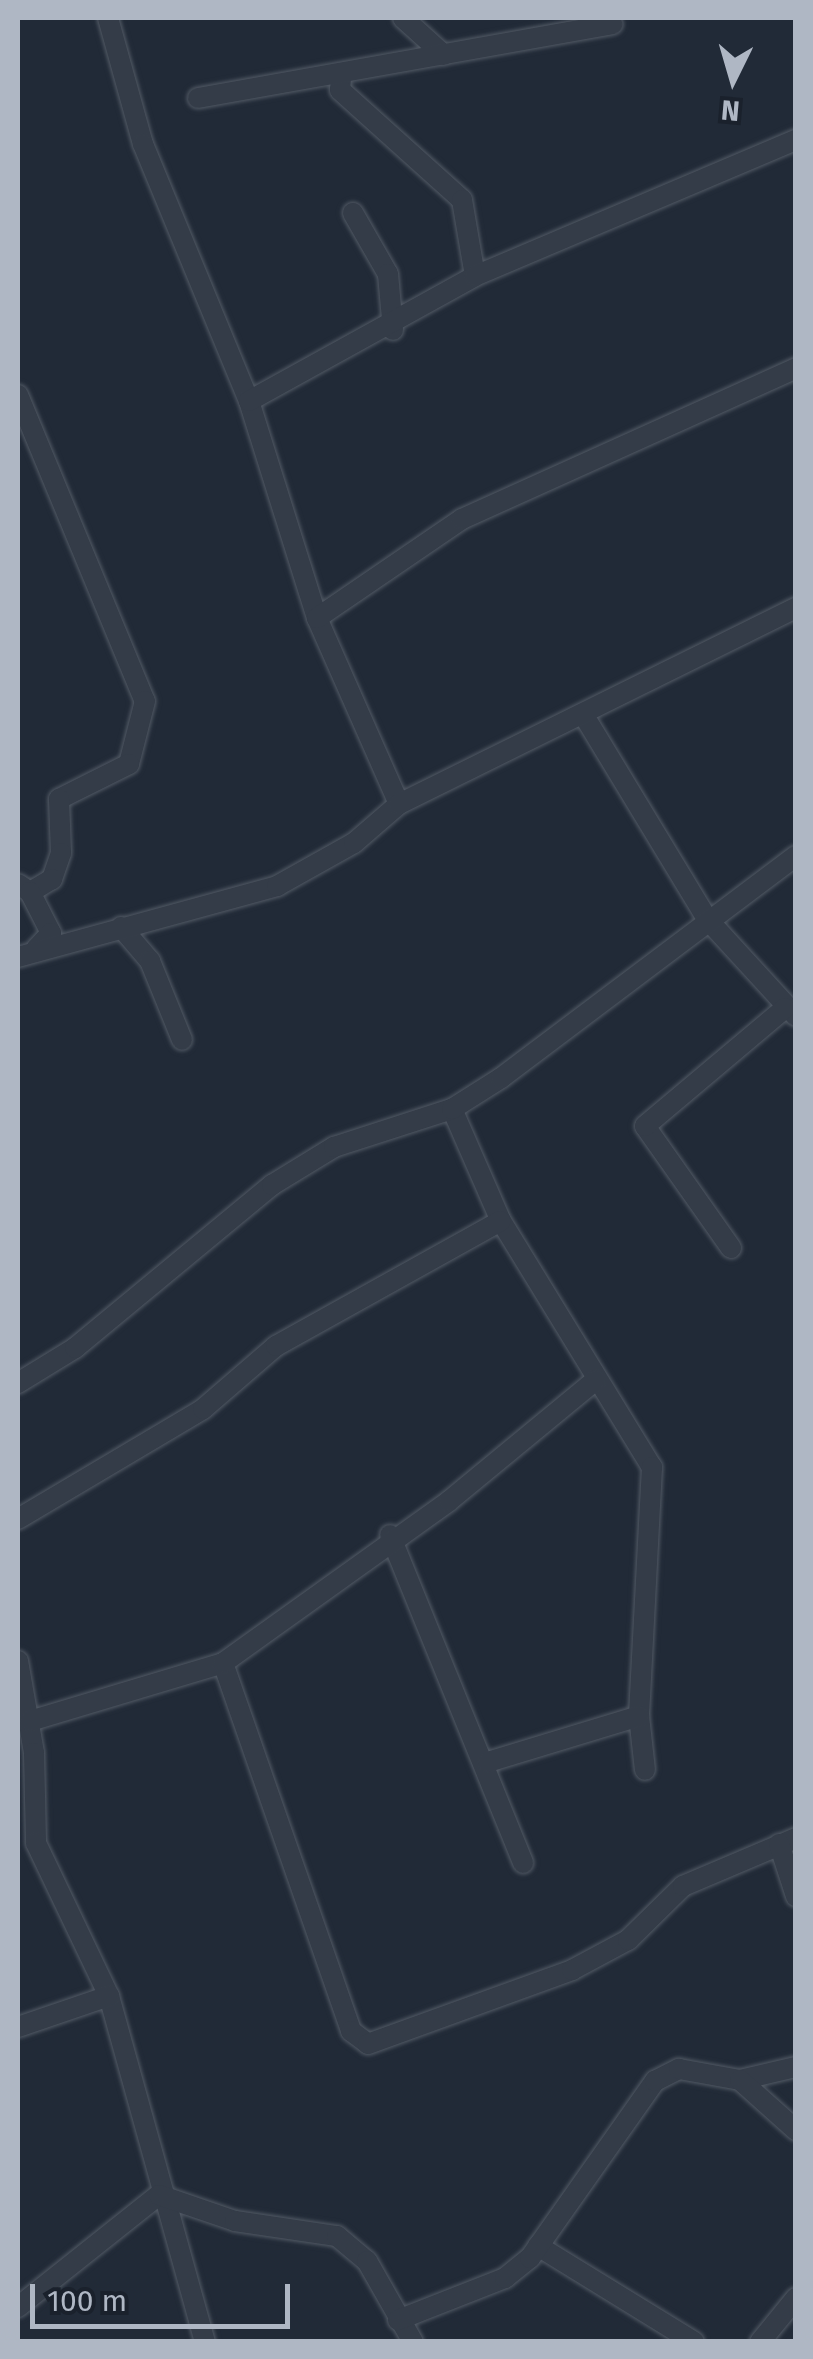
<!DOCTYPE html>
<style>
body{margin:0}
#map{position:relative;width:813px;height:2359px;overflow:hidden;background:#212a37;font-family:"Fira Sans",sans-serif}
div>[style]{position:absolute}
.roads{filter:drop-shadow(0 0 2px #525a65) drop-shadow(0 0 2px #525a65)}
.minor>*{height:20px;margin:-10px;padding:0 10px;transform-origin:10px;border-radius:10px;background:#343c48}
span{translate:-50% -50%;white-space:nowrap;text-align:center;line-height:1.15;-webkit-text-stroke:9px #1a212c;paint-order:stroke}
.frame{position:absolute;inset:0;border:20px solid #afb7c4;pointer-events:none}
.north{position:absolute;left:683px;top:30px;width:100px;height:100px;-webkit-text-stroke:8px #1a212c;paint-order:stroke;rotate:185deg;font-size:28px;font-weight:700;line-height:40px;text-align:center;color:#afb7c4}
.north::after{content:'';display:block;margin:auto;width:35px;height:45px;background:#afb7c4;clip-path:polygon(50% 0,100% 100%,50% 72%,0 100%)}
.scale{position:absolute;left:30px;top:2284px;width:260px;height:45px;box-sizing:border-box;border:5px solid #afb7c4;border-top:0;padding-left:12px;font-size:30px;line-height:35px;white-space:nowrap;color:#afb7c4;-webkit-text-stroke:8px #1a212c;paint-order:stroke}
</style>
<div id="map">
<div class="roads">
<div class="minor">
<div style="left:108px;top:18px;width:131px;rotate:74.5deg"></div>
<div style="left:143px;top:144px;width:278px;rotate:67.6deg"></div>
<div style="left:249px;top:401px;width:227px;rotate:72.6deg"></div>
<div style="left:317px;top:618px;width:203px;rotate:66.2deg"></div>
<div style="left:403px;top:18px;width:55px;rotate:42.1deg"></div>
<div style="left:341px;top:77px;width:13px;rotate:94deg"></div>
<div style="left:340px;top:90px;width:164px;rotate:42deg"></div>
<div style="left:462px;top:200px;width:77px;rotate:80.3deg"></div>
<div style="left:198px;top:98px;width:421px;rotate:-10.1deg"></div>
<div style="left:353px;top:213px;width:70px;rotate:60.2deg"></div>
<div style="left:388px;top:274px;width:56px;rotate:84.9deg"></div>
<div style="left:18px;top:395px;width:331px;rotate:67.5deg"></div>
<div style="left:145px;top:701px;width:65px;rotate:104.3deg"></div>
<div style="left:129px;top:764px;width:78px;rotate:153.4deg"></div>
<div style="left:59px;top:799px;width:54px;rotate:87.9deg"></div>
<div style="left:61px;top:853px;width:28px;rotate:109deg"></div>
<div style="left:52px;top:879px;width:26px;rotate:149deg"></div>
<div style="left:30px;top:892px;width:14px;rotate:-146deg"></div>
<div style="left:249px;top:401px;width:258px;rotate:-28.9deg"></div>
<div style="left:475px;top:276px;width:349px;rotate:-23deg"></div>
<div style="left:317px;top:618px;width:176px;rotate:-34.3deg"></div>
<div style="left:462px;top:519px;width:367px;rotate:-24.3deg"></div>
<div style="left:583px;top:714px;width:241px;rotate:58.8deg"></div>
<div style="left:708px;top:920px;width:130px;rotate:47.5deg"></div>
<div style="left:30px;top:892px;width:46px;rotate:62.9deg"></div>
<div style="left:51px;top:933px;width:22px;rotate:133deg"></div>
<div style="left:121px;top:927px;width:45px;rotate:49.5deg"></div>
<div style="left:150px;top:961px;width:85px;rotate:67.9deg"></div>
<div style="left:18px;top:957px;width:269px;rotate:-15.3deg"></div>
<div style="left:277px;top:886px;width:88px;rotate:-29.2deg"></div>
<div style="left:354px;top:843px;width:60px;rotate:-40.9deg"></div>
<div style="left:399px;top:804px;width:443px;rotate:-26.3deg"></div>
<div style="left:452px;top:1109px;width:122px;rotate:66.4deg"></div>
<div style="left:501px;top:1221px;width:289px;rotate:58.5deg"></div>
<div style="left:652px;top:1467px;width:249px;rotate:93deg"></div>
<div style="left:639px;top:1716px;width:54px;rotate:83.7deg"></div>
<div style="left:731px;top:1248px;width:149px;rotate:-125.2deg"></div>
<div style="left:645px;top:1126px;width:183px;rotate:-40.1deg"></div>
<div style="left:18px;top:1383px;width:67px;rotate:-31.6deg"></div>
<div style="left:75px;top:1348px;width:256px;rotate:-39.6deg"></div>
<div style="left:272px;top:1185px;width:73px;rotate:-31.5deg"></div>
<div style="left:334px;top:1147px;width:124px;rotate:-17.9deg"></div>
<div style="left:452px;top:1109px;width:58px;rotate:-32.3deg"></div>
<div style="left:501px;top:1078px;width:369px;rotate:-37deg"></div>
<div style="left:18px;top:1519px;width:215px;rotate:-30.7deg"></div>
<div style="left:203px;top:1409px;width:96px;rotate:-40.8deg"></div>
<div style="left:276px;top:1346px;width:257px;rotate:-29.1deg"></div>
<div style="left:390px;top:1535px;width:354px;rotate:67.9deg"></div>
<div style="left:18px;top:1661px;width:93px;rotate:80.1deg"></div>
<div style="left:34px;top:1753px;width:90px;rotate:88.7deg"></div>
<div style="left:36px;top:1843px;width:170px;rotate:64.5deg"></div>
<div style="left:109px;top:1996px;width:359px;rotate:74.5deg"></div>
<div style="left:223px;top:1663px;width:390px;rotate:70.8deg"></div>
<div style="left:351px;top:2031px;width:21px;rotate:37deg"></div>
<div style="left:368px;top:2044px;width:217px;rotate:-19.9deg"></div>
<div style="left:572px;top:1970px;width:64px;rotate:-28.2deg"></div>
<div style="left:628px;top:1940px;width:77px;rotate:-44.5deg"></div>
<div style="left:683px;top:1886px;width:123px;rotate:-23deg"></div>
<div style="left:30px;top:1721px;width:202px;rotate:-16.7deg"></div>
<div style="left:223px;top:1663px;width:278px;rotate:-35.6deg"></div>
<div style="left:449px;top:1501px;width:190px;rotate:-39.5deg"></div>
<div style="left:488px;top:1762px;width:158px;rotate:-16.9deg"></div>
<div style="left:779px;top:1844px;width:55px;rotate:71.9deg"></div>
<div style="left:18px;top:2027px;width:96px;rotate:-18.8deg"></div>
<div style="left:740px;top:2080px;width:57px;rotate:-13.1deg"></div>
<div style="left:538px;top:2246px;width:183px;rotate:31.6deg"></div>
<div style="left:18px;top:2307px;width:180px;rotate:-38.5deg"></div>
<div style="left:159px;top:2195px;width:80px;rotate:18.9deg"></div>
<div style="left:235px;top:2221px;width:103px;rotate:8.4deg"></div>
<div style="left:337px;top:2236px;width:39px;rotate:40deg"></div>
<div style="left:367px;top:2261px;width:93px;rotate:60.4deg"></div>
<div style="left:398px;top:2320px;width:115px;rotate:-21.4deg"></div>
<div style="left:505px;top:2278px;width:32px;rotate:-39deg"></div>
<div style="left:530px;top:2258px;width:217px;rotate:-54.8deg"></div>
<div style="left:655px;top:2081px;width:27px;rotate:-27deg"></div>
<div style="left:679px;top:2069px;width:62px;rotate:10.2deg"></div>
<div style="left:740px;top:2080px;width:75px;rotate:41.8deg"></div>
<div style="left:760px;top:2342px;width:57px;rotate:-50.7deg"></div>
</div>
</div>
<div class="frame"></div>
<div class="north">N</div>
<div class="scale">100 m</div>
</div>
